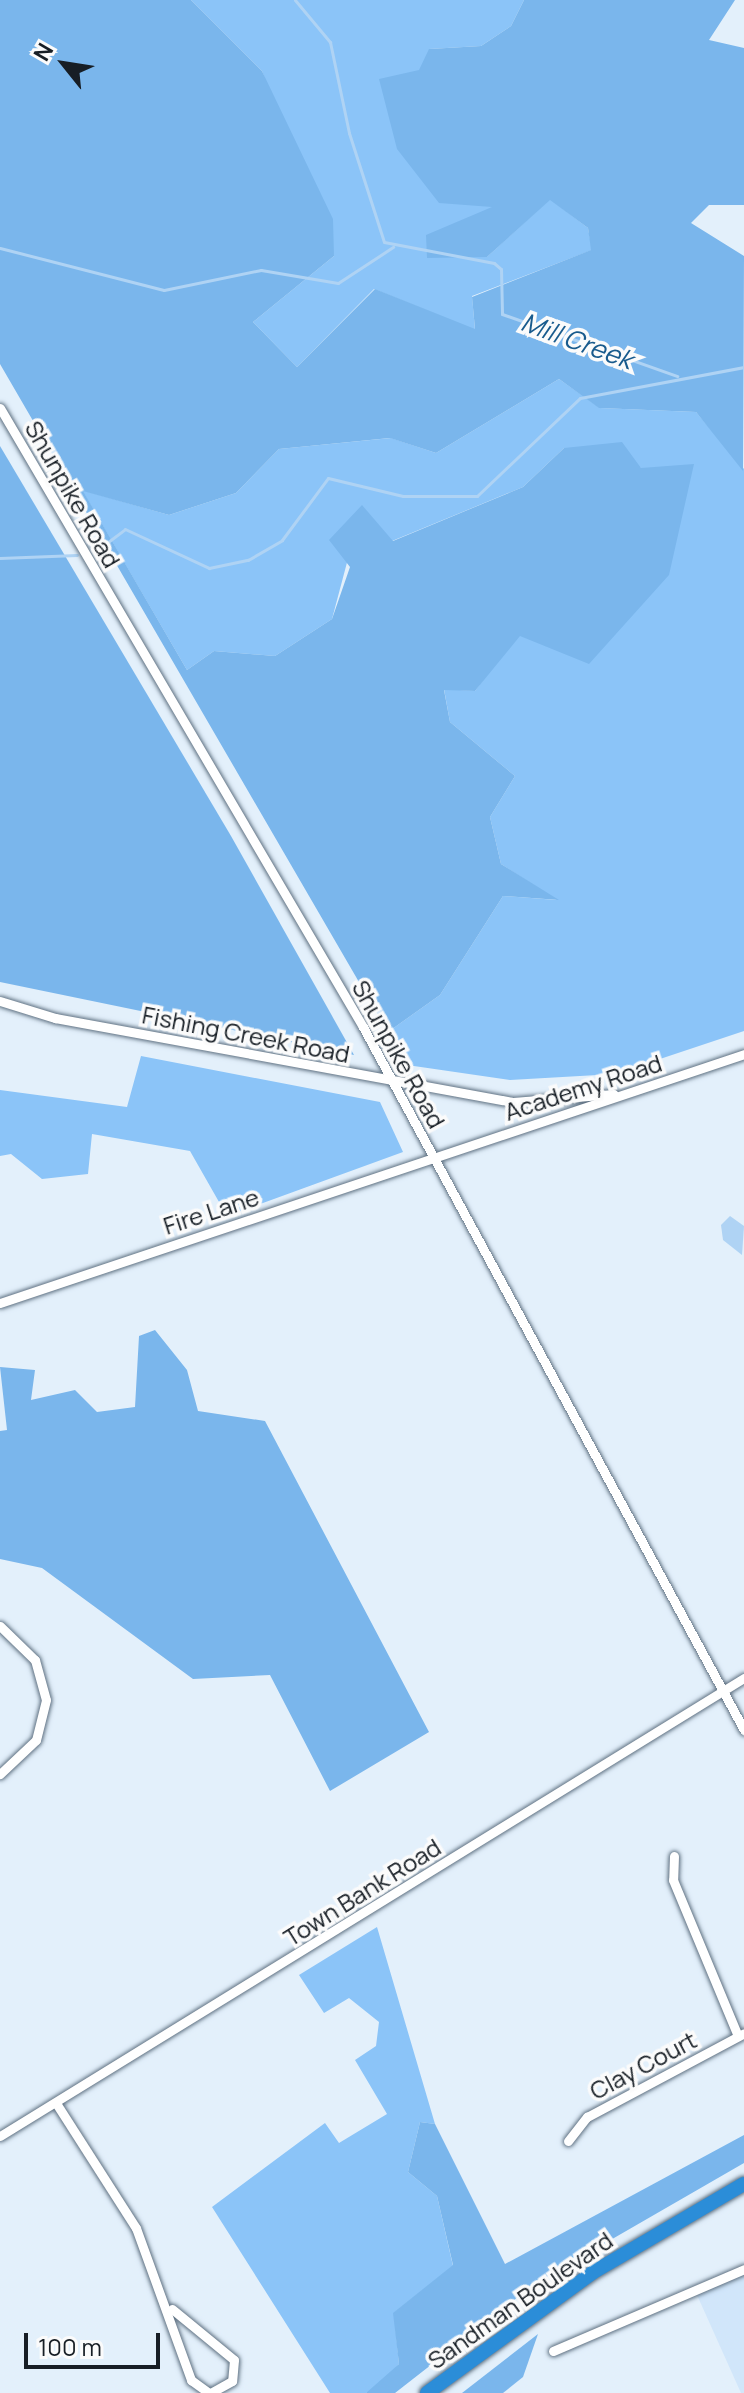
<!DOCTYPE html>
<style>
body{margin:0}
#map{position:relative;width:744px;height:2393px;overflow:hidden;background:#e3f0fb;font-family:Manrope,sans-serif}
div>[style]{position:absolute}
.built>*{inset:0;background:#d1e6fa}
.green>*{inset:0;background:#8bc4f8}
.forest>*{inset:0;background:#7ab6ec}
.water>*{inset:0;background:#afd3f4}
.stream>*{height:3px;margin:-1.5px;padding:0 1.5px;transform-origin:1.5px;border-radius:1.5px;background:#afd3f4}
.roads{filter:drop-shadow(0 0 2px #5f7182) drop-shadow(0 0 2px #5f7182)}
.minor>*{height:9px;margin:-4.5px;padding:0 4.5px;transform-origin:4.5px;border-radius:4.5px;background:#fff}
.highway>*{height:14px;margin:-7px;padding:0 7px;transform-origin:7px;border-radius:7px;background:#2b8dd8}
span{translate:-50% -50%;white-space:nowrap;text-align:center;line-height:1.15;-webkit-text-stroke:7px #fbfbfb;paint-order:stroke}
.street-label{font-size:24px;color:#171e25}
.water-label{font-size:26px;color:#195b8d;font-style:italic}
.north{position:absolute;left:24px;top:24px;width:80px;height:80px;-webkit-text-stroke:6px #fbfbfb;paint-order:stroke;rotate:300deg;font-size:22px;font-weight:700;line-height:32px;text-align:center;color:#171e25}
.north::after{content:'';display:block;margin:auto;width:28px;height:36px;background:#171e25;clip-path:polygon(50% 0,100% 100%,50% 72%,0 100%)}
.scale{position:absolute;left:24px;top:2333px;width:136px;height:36px;box-sizing:border-box;border:4px solid #171e25;border-top:0;padding-left:10px;font-size:24px;line-height:28px;white-space:nowrap;color:#171e25;-webkit-text-stroke:6px #fbfbfb;paint-order:stroke}
</style>
<div id="map">
<div class="built">
<div style="clip-path:polygon(744px 2275px,744px 2393px,741px 2393px,697px 2295px)"></div>
</div>
<div class="green">
<div style="clip-path:polygon(191px 0,524px 0,511px 26px,481px 46px,429px 49px,494px 207px,487px 257px,550px 199px,588px 228px,592px 250px,472px 296px,475px 330px,374px 289px,297px 367px,253px 322px,334px 256px,262px 71px)"></div>
<div style="clip-path:polygon(559px 379px,600px 408px,696px 412px,744px 469px,744px 1031px,615px 1074px,510px 1080px,407px 1065px,388px 1032px,440px 995px,503px 896px,557px 900px,501px 864px,490px 817px,515px 776px,450px 722px,444px 689px,475px 691px,641px 468px,564px 448px,523px 487px,392px 541px,362px 506px,332px 619px,275px 656px,214px 651px,187px 670px,82px 490px,169px 515px,236px 493px,279px 449px,391px 438px,436px 453px)"></div>
<div style="clip-path:polygon(141px 1056px,380px 1102px,403px 1152px,227px 1216px,190px 1151px,92px 1134px,88px 1174px,42px 1179px,11px 1154px,0 1156px,0 1090px,127px 1107px)"></div>
<div style="clip-path:polygon(377px 1927px,435px 2124px,420px 2122px,408px 2172px,437px 2196px,453px 2266px,394px 2313px,399px 2364px,382px 2385px,366px 2393px,330px 2393px,212px 2207px,325px 2123px,339px 2143px,387px 2114px,355px 2060px,376px 2046px,379px 2022px,349px 1998px,324px 2013px,299px 1975px)"></div>
</div>
<div class="forest">
<div style="clip-path:polygon(0 0,191px 0,262px 71px,333px 219px,334px 256px,253px 322px,297px 367px,375px 289px,475px 329px,472px 297px,591px 250px,588px 228px,550px 200px,487px 257px,427px 258px,426px 235px,492px 207px,439px 203px,397px 149px,379px 79px,419px 70px,429px 49px,481px 46px,511px 26px,524px 0,735px 0,709px 40px,744px 48px,744px 205px,709px 205px,691px 223px,744px 256px,743px 471px,696px 412px,599px 408px,559px 379px,436px 453px,390px 438px,279px 449px,236px 493px,169px 515px,83px 491px,187px 670px,214px 651px,275px 656px,332px 619px,350px 567px,329px 540px,362px 505px,393px 541px,523px 487px,564px 448px,622px 442px,641px 468px,694px 464px,669px 575px,589px 664px,520px 636px,475px 691px,444px 690px,450px 722px,515px 776px,490px 817px,501px 864px,559px 900px,503px 896px,440px 995px,388px 1032px,0 364px)"></div>
<div style="clip-path:polygon(0 446px,231px 836px,354px 1055px,0 982px)"></div>
<div style="clip-path:polygon(155px 1330px,187px 1370px,198px 1411px,265px 1421px,429px 1732px,330px 1791px,270px 1675px,193px 1679px,42px 1568px,0 1559px,0 1431px,7px 1430px,0 1367px,35px 1370px,31px 1400px,75px 1390px,97px 1412px,135px 1407px,139px 1336px)"></div>
<div style="clip-path:polygon(420px 2122px,435px 2124px,505px 2264px,744px 2135px,744px 2163px,536px 2283px,395px 2393px,366px 2393px,399px 2364px,393px 2313px,453px 2265px,437px 2196px,408px 2172px)"></div>
<div style="clip-path:polygon(538px 2334px,523px 2377px,503px 2393px,462px 2393px)"></div>
</div>
<div class="water">
<div style="clip-path:polygon(730px 1216px,744px 1226px,742px 1255px,723px 1240px,721px 1225px)"></div>
</div>
<div class="stream">
<div style="left:295px;top:0;width:55px;rotate:50.2deg"></div>
<div style="left:330px;top:42px;width:93px;rotate:78.2deg"></div>
<div style="left:349px;top:133px;width:114px;rotate:72.2deg"></div>
<div style="left:384px;top:242px;width:112px;rotate:10.8deg"></div>
<div style="left:494px;top:263px;width:9px;rotate:41deg"></div>
<div style="left:501px;top:269px;width:45px;rotate:88.7deg"></div>
<div style="left:502px;top:314px;width:186px;rotate:19.5deg"></div>
<div style="left:0;top:248px;width:169px;rotate:14.4deg"></div>
<div style="left:164px;top:290px;width:99px;rotate:-11.7deg"></div>
<div style="left:261px;top:270px;width:78px;rotate:9.6deg"></div>
<div style="left:338px;top:283px;width:66px;rotate:-33.2deg"></div>
<div style="left:100px;top:548px;width:31px;rotate:-37deg"></div>
<div style="left:125px;top:529px;width:93px;rotate:24.9deg"></div>
<div style="left:209px;top:568px;width:40px;rotate:-12deg"></div>
<div style="left:248px;top:560px;width:39px;rotate:-30deg"></div>
<div style="left:282px;top:540px;width:77px;rotate:-53.4deg"></div>
<div style="left:328px;top:478px;width:77px;rotate:13.5deg"></div>
<div style="left:403px;top:496px;width:74px"></div>
<div style="left:477px;top:496px;width:142px;rotate:-43.6deg"></div>
<div style="left:580px;top:398px;width:167px;rotate:-10.7deg"></div>
<div style="left:0;top:558px;width:77px;rotate:-2.2deg"></div>
</div>
<div class="roads">
<div class="minor">
<div style="left:0;top:408px;width:718px;rotate:59.61deg"></div>
<div style="left:363px;top:1027px;width:800px;rotate:61.54deg"></div>
<div style="left:0;top:1001px;width:58px;rotate:17.2deg"></div>
<div style="left:55px;top:1018px;width:466px;rotate:10.4deg"></div>
<div style="left:513px;top:1102px;width:101px;rotate:-4.5deg"></div>
<div style="left:0;top:1303px;width:785px;rotate:-18.5deg"></div>
<div style="left:0;top:1626px;width:49px;rotate:44.2deg"></div>
<div style="left:35px;top:1660px;width:41px;rotate:74.6deg"></div>
<div style="left:46px;top:1700px;width:41px;rotate:104deg"></div>
<div style="left:36px;top:1740px;width:50px;rotate:136.6deg"></div>
<div style="left:674px;top:1856px;width:24px;rotate:92deg"></div>
<div style="left:673px;top:1880px;width:169px;rotate:67.4deg"></div>
<div style="left:56px;top:2103px;width:148px;rotate:57.4deg"></div>
<div style="left:136px;top:2228px;width:162px;rotate:70.1deg"></div>
<div style="left:191px;top:2380px;width:22px;rotate:36deg"></div>
<div style="left:0;top:2136px;width:874px;rotate:-31.62deg"></div>
<div style="left:568px;top:2141px;width:31px;rotate:-52deg"></div>
<div style="left:587px;top:2117px;width:178px;rotate:-28.1deg"></div>
<div style="left:172px;top:2309px;width:80px;rotate:39.4deg"></div>
<div style="left:234px;top:2360px;width:21px;rotate:95deg"></div>
<div style="left:232px;top:2381px;width:25px;rotate:151deg"></div>
<div style="left:553px;top:2351px;width:208px;rotate:-23.2deg"></div>
</div>
<div class="highway">
<div style="left:427px;top:2393px;width:204px;rotate:-36deg"></div>
<div style="left:592px;top:2273px;width:176px;rotate:-30.4deg"></div>
</div>
</div>
<div class="street-label">
<span style="left:73px;top:494px;rotate:60deg">Shunpike Road</span>
<span style="left:246px;top:1034px;rotate:11deg">Fishing Creek Road</span>
<span style="left:399px;top:1054px;rotate:61deg">Shunpike Road</span>
<span style="left:583px;top:1087px;rotate:-18deg">Academy Road</span>
<span style="left:211px;top:1211px;rotate:-18deg">Fire Lane</span>
<span style="left:362px;top:1892px;rotate:-32deg">Town Bank Road</span>
<span style="left:643px;top:2065px;rotate:-28deg">Clay Court</span>
<span style="left:520px;top:2300px;rotate:-35deg">Sandman Boulevard</span>
</div>
<div class="water-label">
<span style="left:577px;top:341px;rotate:20deg">Mill Creek</span>
</div>
<div class="north">N</div>
<div class="scale">100 m</div>
</div>
